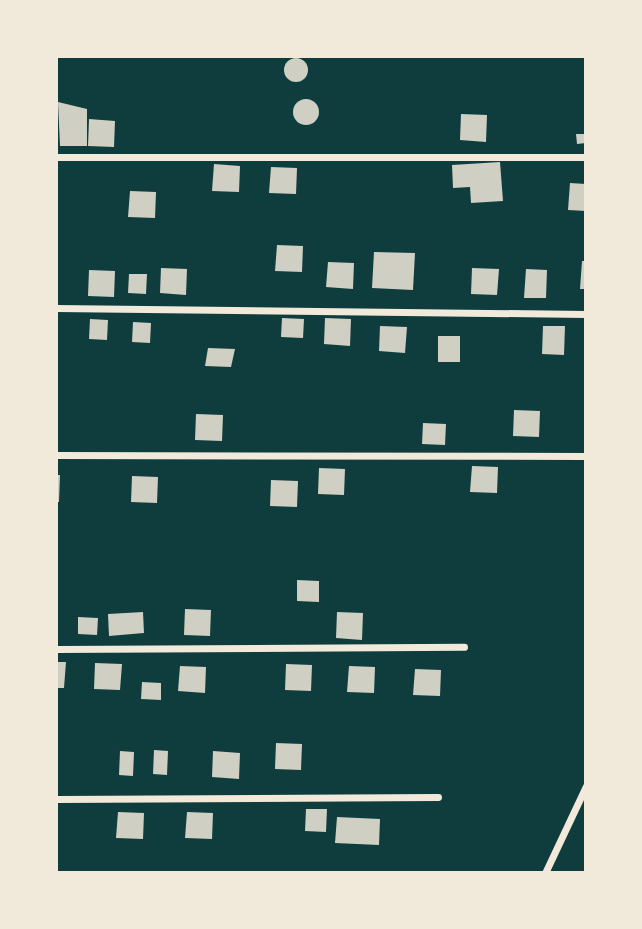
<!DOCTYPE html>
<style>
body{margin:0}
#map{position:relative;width:642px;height:929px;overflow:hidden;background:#0f3d3e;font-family:"PT Sans",sans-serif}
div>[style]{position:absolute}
.building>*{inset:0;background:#cfcfc3}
.round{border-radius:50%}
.minor>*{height:7px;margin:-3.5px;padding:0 3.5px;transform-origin:3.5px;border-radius:3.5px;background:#f1e9da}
span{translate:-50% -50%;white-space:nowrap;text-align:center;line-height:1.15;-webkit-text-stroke:6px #f1e9da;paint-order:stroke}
.frame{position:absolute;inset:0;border:58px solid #f1e9da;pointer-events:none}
</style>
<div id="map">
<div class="building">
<div class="round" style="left:284px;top:58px;width:24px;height:24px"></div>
<div class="round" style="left:293px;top:99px;width:26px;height:26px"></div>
<div style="clip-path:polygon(58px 102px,87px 109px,87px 146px,60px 146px)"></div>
<div style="clip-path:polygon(461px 114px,487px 115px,486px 142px,460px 140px)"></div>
<div style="clip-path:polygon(89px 119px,115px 121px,114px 147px,88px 146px)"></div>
<div style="clip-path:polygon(576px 134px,586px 134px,586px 143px,577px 144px)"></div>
<div style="clip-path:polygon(500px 162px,503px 201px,471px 203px,470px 187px,453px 188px,452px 165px)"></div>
<div style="clip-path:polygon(214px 164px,240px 166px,239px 192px,212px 191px)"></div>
<div style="clip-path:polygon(271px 167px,297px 168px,296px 194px,269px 193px)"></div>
<div style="clip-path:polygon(570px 183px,586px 184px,586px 211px,568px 210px)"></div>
<div style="clip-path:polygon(130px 191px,156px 192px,155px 218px,128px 217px)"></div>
<div style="clip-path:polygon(277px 245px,303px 246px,302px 272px,275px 271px)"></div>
<div style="clip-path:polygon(374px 252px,415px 253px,413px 290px,372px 288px)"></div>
<div style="clip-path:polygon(582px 261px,586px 261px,586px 289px,580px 289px)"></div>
<div style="clip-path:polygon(328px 262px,354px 263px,353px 289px,326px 287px)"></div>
<div style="clip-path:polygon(161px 268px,187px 269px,186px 295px,160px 293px)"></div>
<div style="clip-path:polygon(472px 268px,499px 269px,497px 295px,471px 294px)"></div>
<div style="clip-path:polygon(526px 269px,547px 270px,546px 298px,524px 298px)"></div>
<div style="clip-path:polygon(89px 270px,115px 271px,114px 297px,88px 296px)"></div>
<div style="clip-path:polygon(129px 274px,147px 274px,146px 294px,128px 293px)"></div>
<div style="clip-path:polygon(282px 318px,304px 319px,303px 338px,281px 337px)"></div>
<div style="clip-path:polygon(325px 318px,351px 319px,350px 346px,324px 344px)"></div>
<div style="clip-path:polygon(90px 319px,108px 320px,107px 340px,89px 339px)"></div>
<div style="clip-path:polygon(133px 322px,151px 323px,150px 343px,132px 342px)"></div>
<div style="clip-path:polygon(380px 326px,407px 327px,405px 353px,379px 351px)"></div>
<div style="clip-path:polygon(543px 326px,565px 326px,564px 355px,542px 354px)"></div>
<div style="clip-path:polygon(438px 336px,460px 336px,460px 362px,438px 362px)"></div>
<div style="clip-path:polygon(208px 348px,235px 349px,231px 367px,205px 366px)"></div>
<div style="clip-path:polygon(514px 410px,540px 411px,539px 437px,513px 436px)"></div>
<div style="clip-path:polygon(196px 414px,223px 415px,222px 441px,195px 440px)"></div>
<div style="clip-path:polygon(423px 423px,446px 424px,445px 445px,422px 444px)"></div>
<div style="clip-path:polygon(472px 466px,498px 467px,497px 493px,470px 492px)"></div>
<div style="clip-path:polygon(319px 468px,345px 469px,344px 495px,318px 494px)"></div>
<div style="clip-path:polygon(56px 475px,60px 475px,59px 502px,56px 502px)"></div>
<div style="clip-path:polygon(132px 476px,158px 477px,157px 503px,131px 502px)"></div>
<div style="clip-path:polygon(271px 480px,298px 481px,297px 507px,270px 506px)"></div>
<div style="clip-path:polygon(297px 580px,319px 581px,319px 602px,297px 601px)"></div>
<div style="clip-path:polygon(185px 609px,211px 610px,210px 636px,184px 635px)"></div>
<div style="clip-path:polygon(143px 612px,144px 633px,109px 636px,108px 614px)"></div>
<div style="clip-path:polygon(337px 612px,363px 613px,362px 640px,336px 638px)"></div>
<div style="clip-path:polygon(78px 617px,98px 618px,97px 635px,78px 634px)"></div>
<div style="clip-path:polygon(56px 662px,66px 662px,64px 688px,56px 688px)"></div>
<div style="clip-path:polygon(95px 663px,122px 664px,120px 690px,94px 689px)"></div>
<div style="clip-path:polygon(286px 664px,312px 665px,311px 691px,285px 690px)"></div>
<div style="clip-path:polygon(180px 666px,206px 667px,205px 693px,178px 691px)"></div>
<div style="clip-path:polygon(349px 666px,375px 667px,374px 693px,347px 692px)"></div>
<div style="clip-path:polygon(415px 669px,441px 670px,440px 696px,413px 695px)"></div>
<div style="clip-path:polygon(142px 682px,161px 683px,161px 700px,141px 699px)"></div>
<div style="clip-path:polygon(276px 743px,302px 744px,301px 770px,275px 769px)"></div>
<div style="clip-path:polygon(154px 750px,168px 751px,167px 775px,153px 774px)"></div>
<div style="clip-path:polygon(120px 751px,134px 752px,133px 776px,119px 775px)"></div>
<div style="clip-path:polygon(213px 751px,240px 753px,239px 779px,212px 777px)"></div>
<div style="clip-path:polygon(306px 809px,327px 809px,326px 832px,305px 831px)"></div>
<div style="clip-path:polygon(118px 812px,144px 813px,143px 839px,116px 838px)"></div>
<div style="clip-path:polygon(187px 812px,213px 813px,212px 839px,185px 838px)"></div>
<div style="clip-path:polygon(337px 817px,380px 819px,379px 845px,335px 843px)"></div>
</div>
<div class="minor">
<div style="left:56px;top:157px;width:530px"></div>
<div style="left:56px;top:308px;width:530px;rotate:0.65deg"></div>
<div style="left:56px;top:455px;width:530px;rotate:0.11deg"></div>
<div style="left:56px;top:649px;width:408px;rotate:-0.3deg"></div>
<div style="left:56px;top:799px;width:382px;rotate:-0.3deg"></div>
<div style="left:545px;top:873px;width:96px;rotate:-64.8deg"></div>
</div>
<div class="frame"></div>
</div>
